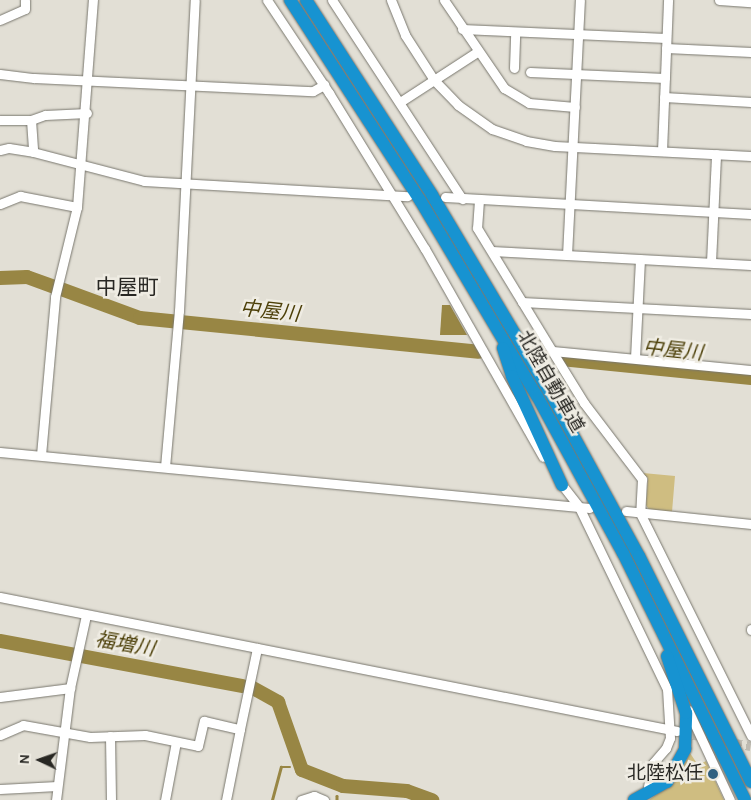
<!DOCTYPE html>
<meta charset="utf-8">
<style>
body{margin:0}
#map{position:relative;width:751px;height:800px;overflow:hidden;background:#e2dfd5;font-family:Karla,"Noto Sans JP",sans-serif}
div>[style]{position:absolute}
.green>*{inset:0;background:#cfbd81}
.water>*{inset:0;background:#988644}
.stream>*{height:2.5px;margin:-1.25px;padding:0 1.25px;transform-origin:1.25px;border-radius:1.25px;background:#988644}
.river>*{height:14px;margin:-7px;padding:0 7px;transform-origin:7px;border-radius:7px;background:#988644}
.minor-tunnel>*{height:9px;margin-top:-4.5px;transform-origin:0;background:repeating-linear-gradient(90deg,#bdbab1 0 9px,transparent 0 13.5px)}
.roads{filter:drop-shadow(0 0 1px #79776e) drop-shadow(0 0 1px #79776e)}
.minor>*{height:9px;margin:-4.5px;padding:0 4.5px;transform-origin:4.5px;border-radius:4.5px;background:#fff}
.highway>*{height:12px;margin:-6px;padding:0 6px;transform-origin:6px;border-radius:6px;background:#1793d1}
.dots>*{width:14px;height:14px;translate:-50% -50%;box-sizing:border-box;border:2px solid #efece3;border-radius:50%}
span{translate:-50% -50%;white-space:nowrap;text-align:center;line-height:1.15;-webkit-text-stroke:5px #efece3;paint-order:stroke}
.street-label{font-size:19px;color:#282723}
.poi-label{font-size:19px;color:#282723}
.right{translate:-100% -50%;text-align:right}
.water-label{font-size:20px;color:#4c3f08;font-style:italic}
.quarter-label{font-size:21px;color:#282723}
.north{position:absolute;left:15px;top:735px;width:50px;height:50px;-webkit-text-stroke:4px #efece3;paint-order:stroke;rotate:273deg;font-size:14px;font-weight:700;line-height:20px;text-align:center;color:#282723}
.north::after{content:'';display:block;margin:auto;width:18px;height:22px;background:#282723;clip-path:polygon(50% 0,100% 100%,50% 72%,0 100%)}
</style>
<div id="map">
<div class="green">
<div style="clip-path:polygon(643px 473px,675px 476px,672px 512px,649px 510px,646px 505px,648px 478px)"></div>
<div style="clip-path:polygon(690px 753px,698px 765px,706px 761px,724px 800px,649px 800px,676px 780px)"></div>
</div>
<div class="water">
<div style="clip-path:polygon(442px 305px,450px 305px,467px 335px,440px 335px)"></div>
</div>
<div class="stream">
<div style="left:296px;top:768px;width:6px;rotate:18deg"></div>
<div style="left:339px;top:787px;width:2px;rotate:-63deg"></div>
<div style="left:337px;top:796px;width:4px;rotate:90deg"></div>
<div style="left:272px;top:800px;width:34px;rotate:-75deg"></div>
<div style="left:281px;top:767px;width:9px"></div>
</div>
<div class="river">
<div style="left:0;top:278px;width:27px;rotate:-2deg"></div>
<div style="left:27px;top:277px;width:29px;rotate:20deg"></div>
<div style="left:61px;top:289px;width:84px;rotate:20.2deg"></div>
<div style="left:140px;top:318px;width:340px;rotate:5.7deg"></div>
<div style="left:561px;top:359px;width:191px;rotate:5.7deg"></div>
<div style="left:0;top:641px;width:247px;rotate:10.5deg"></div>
<div style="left:253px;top:688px;width:29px;rotate:29deg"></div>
<div style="left:278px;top:702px;width:72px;rotate:70.6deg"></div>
<div style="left:302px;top:770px;width:44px;rotate:21.3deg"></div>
<div style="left:343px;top:786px;width:64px;rotate:4.5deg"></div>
<div style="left:407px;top:791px;width:27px;rotate:20deg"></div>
</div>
<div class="minor-tunnel">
<div style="left:680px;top:732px;width:72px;rotate:11.2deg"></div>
</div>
<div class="roads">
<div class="minor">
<div style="left:267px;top:0;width:112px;rotate:56.3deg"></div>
<div style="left:329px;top:93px;width:183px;rotate:58.4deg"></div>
<div style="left:425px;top:249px;width:239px;rotate:60.4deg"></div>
<div style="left:332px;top:0;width:238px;rotate:56.8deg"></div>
<div style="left:391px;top:0;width:38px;rotate:68deg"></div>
<div style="left:405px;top:35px;width:54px;rotate:57.2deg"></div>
<div style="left:434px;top:80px;width:35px;rotate:46deg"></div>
<div style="left:458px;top:105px;width:42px;rotate:35.2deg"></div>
<div style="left:492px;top:129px;width:36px;rotate:19deg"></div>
<div style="left:526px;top:141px;width:29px;rotate:10deg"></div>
<div style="left:555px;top:146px;width:196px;rotate:2.9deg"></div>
<div style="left:444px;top:0;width:107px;rotate:55.7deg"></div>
<div style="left:504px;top:88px;width:29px;rotate:31deg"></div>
<div style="left:529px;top:103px;width:46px;rotate:5deg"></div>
<div style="left:719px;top:0;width:32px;rotate:4deg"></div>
<div style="left:0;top:20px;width:27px;rotate:-24deg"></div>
<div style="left:25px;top:9px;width:9px;rotate:-90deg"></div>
<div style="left:462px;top:29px;width:204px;rotate:2.5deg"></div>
<div style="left:666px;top:48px;width:85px;rotate:2.7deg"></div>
<div style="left:514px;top:68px;width:36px;rotate:-88deg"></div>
<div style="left:530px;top:72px;width:135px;rotate:2.5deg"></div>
<div style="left:0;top:74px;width:34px;rotate:7deg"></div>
<div style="left:34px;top:78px;width:279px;rotate:2.7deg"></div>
<div style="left:313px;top:91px;width:13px;rotate:-29deg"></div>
<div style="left:664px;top:97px;width:87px;rotate:3.3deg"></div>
<div style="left:400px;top:102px;width:92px;rotate:-33deg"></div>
<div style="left:0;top:120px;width:31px"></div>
<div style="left:31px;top:120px;width:32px;rotate:86deg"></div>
<div style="left:31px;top:120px;width:15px;rotate:-20deg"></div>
<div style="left:45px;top:115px;width:42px;rotate:-2.7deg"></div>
<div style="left:0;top:150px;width:9px;rotate:-13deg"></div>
<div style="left:9px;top:148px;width:24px;rotate:9deg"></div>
<div style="left:33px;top:152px;width:115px;rotate:14.6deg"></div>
<div style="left:144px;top:181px;width:264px;rotate:3.3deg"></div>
<div style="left:662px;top:151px;width:151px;rotate:-87.7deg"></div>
<div style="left:445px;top:197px;width:306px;rotate:3.2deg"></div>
<div style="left:479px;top:200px;width:28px;rotate:94deg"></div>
<div style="left:477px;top:228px;width:144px;rotate:58.6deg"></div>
<div style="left:552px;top:351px;width:200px;rotate:5.5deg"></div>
<div style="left:0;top:204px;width:22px;rotate:-22deg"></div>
<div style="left:20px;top:196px;width:58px;rotate:10.9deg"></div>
<div style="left:492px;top:251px;width:259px;rotate:3.1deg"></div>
<div style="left:567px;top:255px;width:255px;rotate:-87.1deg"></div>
<div style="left:711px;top:262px;width:108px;rotate:-87.3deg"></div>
<div style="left:522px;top:302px;width:229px;rotate:3deg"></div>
<div style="left:552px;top:351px;width:61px;rotate:58.4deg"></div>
<div style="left:584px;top:403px;width:96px;rotate:52.7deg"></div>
<div style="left:642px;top:479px;width:34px;rotate:93deg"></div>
<div style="left:640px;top:513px;width:249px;rotate:63.5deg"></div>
<div style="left:635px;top:358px;width:99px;rotate:-87.1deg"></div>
<div style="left:0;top:452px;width:592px;rotate:5.43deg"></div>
<div style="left:41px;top:455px;width:159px;rotate:-84.9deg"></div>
<div style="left:55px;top:297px;width:93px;rotate:-76.3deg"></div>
<div style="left:77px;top:207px;width:208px;rotate:-85.6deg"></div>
<div style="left:165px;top:467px;width:157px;rotate:-84.9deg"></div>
<div style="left:179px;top:311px;width:311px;rotate:-87.1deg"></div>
<div style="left:559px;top:481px;width:33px;rotate:52deg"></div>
<div style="left:579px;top:507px;width:202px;rotate:64.2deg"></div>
<div style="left:667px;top:689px;width:49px;rotate:86.5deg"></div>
<div style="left:670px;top:738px;width:11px;rotate:112deg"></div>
<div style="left:666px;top:748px;width:20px;rotate:131deg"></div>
<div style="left:653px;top:763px;width:24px;rotate:102deg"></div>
<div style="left:626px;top:511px;width:126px;rotate:5.9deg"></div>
<div style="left:0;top:597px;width:690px;rotate:11.2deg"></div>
<div style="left:751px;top:629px;width:1px;rotate:90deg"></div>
<div style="left:0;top:697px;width:71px;rotate:-7.3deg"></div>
<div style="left:688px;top:710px;width:99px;rotate:65deg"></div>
<div style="left:0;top:735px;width:25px;rotate:-23deg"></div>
<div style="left:23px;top:725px;width:68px;rotate:10.2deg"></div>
<div style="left:90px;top:737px;width:55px;rotate:-2.1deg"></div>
<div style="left:145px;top:735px;width:54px;rotate:11.7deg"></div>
<div style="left:198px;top:746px;width:26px;rotate:-77deg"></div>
<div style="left:204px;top:721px;width:37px;rotate:13deg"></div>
<div style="left:240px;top:729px;width:83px;rotate:-78.1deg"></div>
<div style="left:110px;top:736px;width:64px;rotate:89.1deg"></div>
<div style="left:0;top:789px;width:57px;rotate:-3deg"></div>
<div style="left:56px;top:800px;width:113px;rotate:-82.9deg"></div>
<div style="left:70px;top:688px;width:75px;rotate:-77.6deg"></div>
<div style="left:165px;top:800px;width:59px;rotate:-79.3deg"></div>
<div style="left:226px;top:800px;width:72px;rotate:-78.8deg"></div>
<div style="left:301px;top:800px;width:14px;rotate:-17deg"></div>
<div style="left:314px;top:796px;width:11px;rotate:22deg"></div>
</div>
<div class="highway">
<div style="left:290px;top:0;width:239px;rotate:57deg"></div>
<div style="left:420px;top:200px;width:228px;rotate:59.2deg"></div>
<div style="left:537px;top:396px;width:179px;rotate:61.3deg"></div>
<div style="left:623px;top:553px;width:275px;rotate:63.7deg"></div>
<div style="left:306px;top:0;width:232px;rotate:57.1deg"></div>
<div style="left:432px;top:195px;width:228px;rotate:59.2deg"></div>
<div style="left:549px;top:391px;width:188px;rotate:61.4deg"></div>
<div style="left:639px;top:556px;width:252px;rotate:63.6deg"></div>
<div style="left:503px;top:348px;width:29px;rotate:72deg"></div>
<div style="left:512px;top:376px;width:120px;rotate:65.4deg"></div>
<div style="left:634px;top:800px;width:38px;rotate:-29deg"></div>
<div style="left:667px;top:782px;width:38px;rotate:-61deg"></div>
<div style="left:685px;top:749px;width:36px;rotate:-88deg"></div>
<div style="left:686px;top:713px;width:60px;rotate:-108.4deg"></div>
</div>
</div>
<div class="dots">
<div style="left:713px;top:774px;background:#316180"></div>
</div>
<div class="street-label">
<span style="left:550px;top:382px;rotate:60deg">北陸自動車道</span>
</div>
<div class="poi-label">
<span class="right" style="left:703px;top:774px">北陸松任</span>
</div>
<div class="water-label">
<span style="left:270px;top:311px;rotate:6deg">中屋川</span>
<span style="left:673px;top:350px;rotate:6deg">中屋川</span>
<span style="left:125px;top:644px;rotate:10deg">福増川</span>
</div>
<div class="quarter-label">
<span style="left:127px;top:287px">中屋町</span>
</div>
<div class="north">N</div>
</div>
